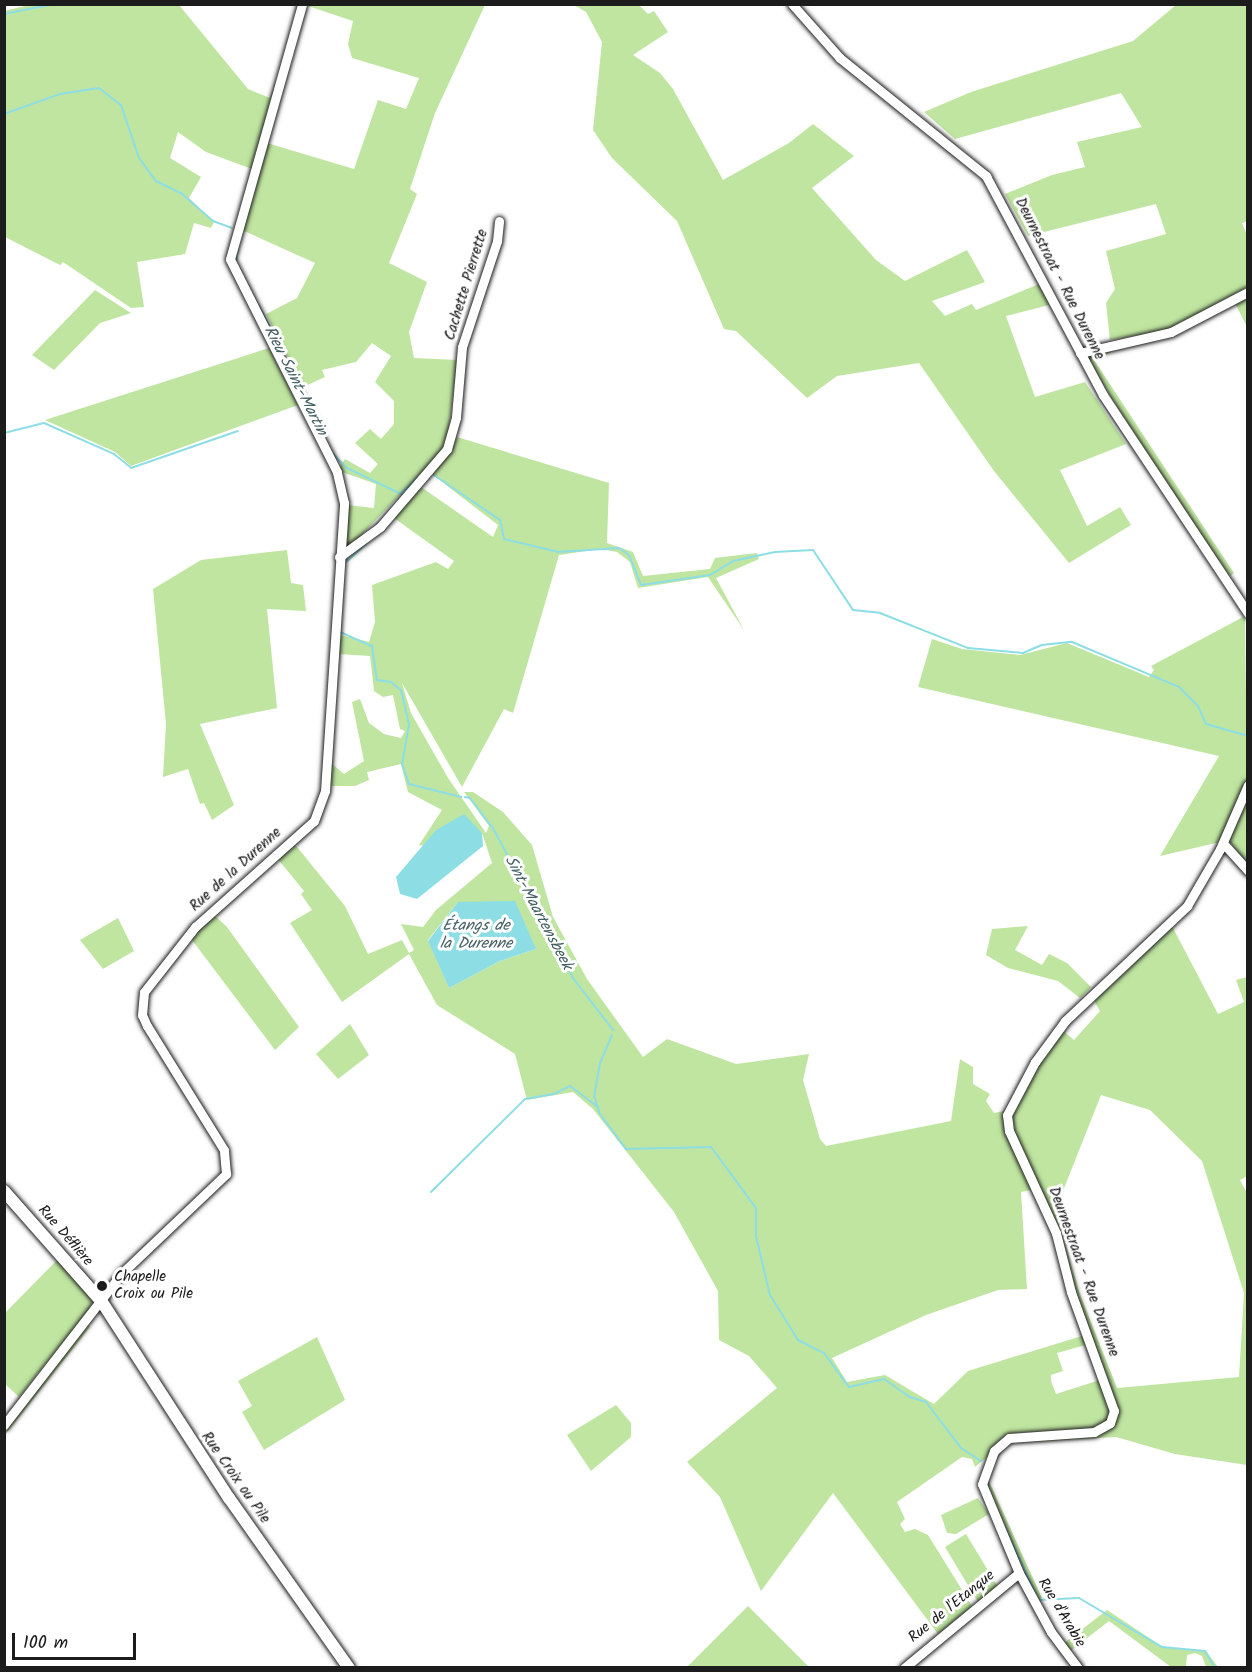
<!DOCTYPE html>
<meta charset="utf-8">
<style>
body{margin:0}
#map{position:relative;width:1252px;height:1672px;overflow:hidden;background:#fff;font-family:Kalam,sans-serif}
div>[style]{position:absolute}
.green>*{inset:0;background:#bfe5a0}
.water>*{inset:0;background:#8ddee4}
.stream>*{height:2px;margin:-1px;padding:0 1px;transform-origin:1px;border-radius:1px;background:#8ddee4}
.roads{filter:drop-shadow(0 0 2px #1c1c1c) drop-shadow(0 0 2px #1c1c1c)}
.street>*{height:9px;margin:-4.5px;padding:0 4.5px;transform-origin:4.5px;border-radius:4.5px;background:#fff}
.secondary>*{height:12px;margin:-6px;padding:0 6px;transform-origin:6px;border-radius:6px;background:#fff}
.dots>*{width:16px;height:16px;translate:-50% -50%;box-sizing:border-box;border:3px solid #fff;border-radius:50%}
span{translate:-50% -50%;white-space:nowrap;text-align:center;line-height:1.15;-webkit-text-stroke:6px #fff;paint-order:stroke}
.street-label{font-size:15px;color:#1c1c1c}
.poi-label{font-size:15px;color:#1c1c1c}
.left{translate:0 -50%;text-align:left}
.water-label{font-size:16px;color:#446062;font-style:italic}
.frame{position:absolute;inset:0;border:6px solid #1c1c1c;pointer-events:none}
.scale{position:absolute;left:12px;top:1633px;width:124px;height:27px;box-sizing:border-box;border:3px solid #1c1c1c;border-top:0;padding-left:8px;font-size:18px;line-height:21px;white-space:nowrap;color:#1c1c1c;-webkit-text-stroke:4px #fff;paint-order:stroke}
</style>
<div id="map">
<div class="green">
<div style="clip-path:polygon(34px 4px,179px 5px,248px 89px,270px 98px,277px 77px,252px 169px,206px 152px,178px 132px,170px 158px,201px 177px,189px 198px,214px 222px,211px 228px,194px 223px,185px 254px,137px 262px,144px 307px,131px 308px,63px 262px,60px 265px,5px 237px,4px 11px)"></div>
<div style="clip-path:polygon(305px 5px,485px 5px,435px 113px,410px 189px,417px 194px,389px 263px,427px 282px,409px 332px,414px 358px,457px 360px,447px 446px,350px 547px,345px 547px,347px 505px,374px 508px,376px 484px,342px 472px,340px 466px,345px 459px,370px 473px,378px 464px,355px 443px,370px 429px,381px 439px,394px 424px,394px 401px,375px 382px,391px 356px,372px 343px,356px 362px,322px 370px,325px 377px,303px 387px,266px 314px,297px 298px,315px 263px,242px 230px,267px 143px,354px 169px,378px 100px,406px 109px,419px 78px,352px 58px,348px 44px,353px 21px)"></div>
<div style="clip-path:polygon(574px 5px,639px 5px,648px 14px,654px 11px,668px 32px,633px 55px,660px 73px,673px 89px,723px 180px,789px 143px,813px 124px,854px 156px,812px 188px,876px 260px,905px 281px,967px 250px,985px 282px,932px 301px,945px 316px,972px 304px,976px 310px,1039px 284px,1049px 305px,1006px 316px,1035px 397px,1085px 382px,1126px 444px,1060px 470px,1087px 526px,1120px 507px,1131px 525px,1069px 563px,994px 471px,919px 363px,837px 376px,807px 398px,736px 331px,724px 329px,677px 221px,612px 158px,593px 130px,602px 42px,586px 12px)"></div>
<div style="clip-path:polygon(1176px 5px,1247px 5px,1248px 221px,1242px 223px,1247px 235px,1247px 287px,1168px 330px,1110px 340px,1106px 303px,1115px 289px,1106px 251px,1166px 234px,1156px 204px,1028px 236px,1005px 194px,1052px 175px,1085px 167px,1077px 142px,1142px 127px,1121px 93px,955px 139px,924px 112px,971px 92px,1133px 41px)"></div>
<div style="clip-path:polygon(95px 290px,131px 313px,100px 323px,54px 370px,32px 355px)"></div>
<div style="clip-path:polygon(1247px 294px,1247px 327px,1235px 303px,1176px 336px,1118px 349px,1094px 360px,1234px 573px,1230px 576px,1157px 473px,1088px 359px,1090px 353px,1156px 338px)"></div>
<div style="clip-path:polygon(269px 348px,298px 405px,131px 466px,115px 452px,45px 420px)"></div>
<div style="clip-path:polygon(evenodd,457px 437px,609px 483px,607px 543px,633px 552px,643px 576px,710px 569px,715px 558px,757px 553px,759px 559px,716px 578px,744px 630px,708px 577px,638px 588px,630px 562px,617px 552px,600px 549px,559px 555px,513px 713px,504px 709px,462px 787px,402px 683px,411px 713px,448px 778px,486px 833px,489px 826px,464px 792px,473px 792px,503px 812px,532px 845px,553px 917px,587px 979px,643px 1057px,667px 1039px,736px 1064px,809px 1054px,803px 1080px,820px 1139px,826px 1146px,951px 1121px,960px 1059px,973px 1067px,973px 1084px,990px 1094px,986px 1101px,994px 1113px,1005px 1111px,1035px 1189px,1021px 1192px,1027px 1289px,998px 1290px,926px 1315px,832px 1358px,847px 1382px,885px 1375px,934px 1404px,968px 1371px,1085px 1335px,1089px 1344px,1057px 1353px,1063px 1371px,1051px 1375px,1051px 1381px,1056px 1394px,1103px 1379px,1111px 1403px,1110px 1417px,1099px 1428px,1016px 1433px,975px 1467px,972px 1459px,962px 1457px,897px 1502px,905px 1519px,900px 1524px,905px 1532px,915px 1529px,928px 1535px,972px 1606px,938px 1634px,833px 1493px,761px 1591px,720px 1497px,687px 1462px,777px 1388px,749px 1356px,719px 1340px,718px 1291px,674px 1212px,593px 1109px,573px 1092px,527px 1100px,515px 1054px,437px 1005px,409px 954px,342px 1002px,290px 923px,312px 910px,301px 894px,304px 891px,277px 858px,293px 842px,345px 906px,368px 954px,402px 940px,409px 953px,414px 950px,401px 924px,423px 927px,436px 910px,492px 863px,482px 833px,436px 830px,425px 846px,419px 845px,442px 810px,408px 792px,401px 764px,367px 772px,369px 780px,355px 786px,330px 786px,331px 763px,344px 774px,364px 761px,352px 702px,360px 699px,369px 723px,384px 734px,401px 738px,405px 731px,400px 729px,393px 695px,383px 697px,374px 691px,370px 656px,339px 654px,341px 635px,369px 642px,375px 622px,372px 585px,436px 562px,448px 569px,454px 561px,394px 518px,421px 487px,493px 537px,498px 525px,433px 475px,457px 437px,458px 902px,536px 949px,500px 961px,449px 988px,428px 940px,458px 902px)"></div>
<div style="clip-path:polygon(287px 550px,291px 583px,303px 585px,306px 611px,267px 609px,277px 708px,200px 724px,234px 805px,212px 820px,204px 803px,200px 804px,188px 769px,163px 777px,166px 724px,153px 589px,201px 560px)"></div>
<div style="clip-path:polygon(1245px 616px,1247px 780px,1220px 842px,1160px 856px,1219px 756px,918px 687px,932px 639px,962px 649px,1020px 655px,1067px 643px,1149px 677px,1154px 670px,1151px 666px)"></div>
<div style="clip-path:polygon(1247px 789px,1247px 868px,1228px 838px)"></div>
<div style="clip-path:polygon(212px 913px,227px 927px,299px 1027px,275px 1050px,192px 940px,203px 927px,185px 946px)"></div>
<div style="clip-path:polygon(118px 918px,134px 951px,103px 969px,80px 940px)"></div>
<div style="clip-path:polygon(1028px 926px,1015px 950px,1042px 965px,1049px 954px,1067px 963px,1091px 987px,1080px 998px,1058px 981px,1008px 968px,986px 955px,992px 929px)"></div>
<div style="clip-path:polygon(evenodd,1172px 926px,1218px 1014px,1244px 1002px,1236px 980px,1247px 977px,1248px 1176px,1240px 1180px,1248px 1195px,1247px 1465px,1175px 1454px,1116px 1437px,1010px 1443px,999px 1455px,988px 1479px,1042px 1598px,1036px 1600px,988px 1498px,988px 1468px,1002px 1446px,1018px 1437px,1072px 1438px,1104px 1431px,1116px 1418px,1117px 1406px,1074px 1291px,1056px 1225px,1009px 1118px,1028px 1077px,1061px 1029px,1074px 1040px,1100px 1011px,1092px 997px,1172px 926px,1101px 1095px,1150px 1110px,1202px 1161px,1244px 1293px,1239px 1377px,1117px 1388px,1080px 1294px,1055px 1211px,1101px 1095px)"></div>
<div style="clip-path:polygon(350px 1024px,369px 1055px,338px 1079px,316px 1054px)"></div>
<div style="clip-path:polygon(59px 1258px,93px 1296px,90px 1308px,19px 1397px,5px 1384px,4px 1314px)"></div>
<div style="clip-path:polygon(88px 1324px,90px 1327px,5px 1435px,5px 1430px)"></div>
<div style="clip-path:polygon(317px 1337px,345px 1400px,264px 1450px,242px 1412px,252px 1406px,238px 1381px)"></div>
<div style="clip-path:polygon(616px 1405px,631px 1423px,631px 1437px,591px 1471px,567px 1435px)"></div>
<div style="clip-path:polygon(978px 1498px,989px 1514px,956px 1534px,947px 1533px,941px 1515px)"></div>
<div style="clip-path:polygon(966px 1534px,998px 1587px,978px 1602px,945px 1547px)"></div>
<div style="clip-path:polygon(748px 1606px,809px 1667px,687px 1667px)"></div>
<div style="clip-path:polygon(1107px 1610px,1163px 1647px,1206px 1651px,1218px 1667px,1206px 1667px,1202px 1656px,1195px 1653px,1187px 1655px,1186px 1667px,1171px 1667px,1109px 1621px,1069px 1652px,1063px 1644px)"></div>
</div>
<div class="water">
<div style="clip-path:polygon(464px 814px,482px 833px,483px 846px,417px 899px,400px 894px,396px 877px,436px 830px)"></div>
<div style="clip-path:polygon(515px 901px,536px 949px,500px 961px,449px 988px,428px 941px,458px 902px)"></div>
</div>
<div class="stream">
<div style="left:4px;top:14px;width:51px;rotate:-11.3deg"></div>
<div style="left:4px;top:114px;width:59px;rotate:-19.7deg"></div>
<div style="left:60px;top:94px;width:39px;rotate:-9deg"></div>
<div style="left:99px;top:88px;width:28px;rotate:38deg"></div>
<div style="left:121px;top:105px;width:56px;rotate:71.2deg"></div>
<div style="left:139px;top:158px;width:29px;rotate:54deg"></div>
<div style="left:156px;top:181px;width:28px;rotate:26deg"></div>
<div style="left:181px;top:193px;width:43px;rotate:41.2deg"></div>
<div style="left:213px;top:221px;width:20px;rotate:20deg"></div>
<div style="left:236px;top:261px;width:18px;rotate:-81deg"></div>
<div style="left:259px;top:306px;width:119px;rotate:63.6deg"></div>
<div style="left:4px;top:433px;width:41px;rotate:-14deg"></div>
<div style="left:44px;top:423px;width:77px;rotate:23.9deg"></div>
<div style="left:114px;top:454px;width:22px;rotate:39deg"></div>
<div style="left:131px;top:468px;width:113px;rotate:-19.1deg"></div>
<div style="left:332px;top:453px;width:21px;rotate:45deg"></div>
<div style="left:347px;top:468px;width:62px;rotate:25.7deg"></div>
<div style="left:434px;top:475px;width:80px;rotate:34.3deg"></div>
<div style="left:500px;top:520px;width:19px;rotate:78deg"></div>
<div style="left:504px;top:539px;width:56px;rotate:13.5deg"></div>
<div style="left:558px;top:552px;width:61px;rotate:-3.8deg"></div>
<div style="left:619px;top:548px;width:12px;rotate:35deg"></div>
<div style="left:629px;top:555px;width:32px;rotate:68deg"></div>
<div style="left:641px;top:585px;width:70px;rotate:-8.2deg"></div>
<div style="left:710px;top:575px;width:27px;rotate:-31deg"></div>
<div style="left:733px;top:561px;width:43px;rotate:-12.1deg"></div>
<div style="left:775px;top:552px;width:38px;rotate:-3deg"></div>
<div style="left:813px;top:550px;width:72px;rotate:56.3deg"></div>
<div style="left:853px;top:610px;width:27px;rotate:6deg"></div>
<div style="left:880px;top:613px;width:95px;rotate:21.7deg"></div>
<div style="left:968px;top:648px;width:55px;rotate:5.2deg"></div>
<div style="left:1023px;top:653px;width:21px;rotate:-23deg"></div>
<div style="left:1042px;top:645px;width:30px;rotate:-6deg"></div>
<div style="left:1072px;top:642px;width:116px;rotate:22.8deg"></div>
<div style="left:1179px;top:687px;width:27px;rotate:45deg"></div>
<div style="left:1198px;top:706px;width:20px;rotate:66deg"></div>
<div style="left:1206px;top:724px;width:44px;rotate:15.9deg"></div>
<div style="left:401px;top:493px;width:23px;rotate:-43deg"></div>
<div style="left:343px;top:565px;width:40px;rotate:-43deg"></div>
<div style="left:340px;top:632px;width:35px;rotate:24deg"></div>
<div style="left:372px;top:646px;width:34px;rotate:82deg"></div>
<div style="left:377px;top:680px;width:14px;rotate:8deg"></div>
<div style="left:391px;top:682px;width:13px;rotate:39deg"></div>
<div style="left:401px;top:690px;width:36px;rotate:77deg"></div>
<div style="left:409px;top:725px;width:40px;rotate:100deg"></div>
<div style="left:402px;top:764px;width:21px;rotate:71deg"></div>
<div style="left:409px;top:784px;width:54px;rotate:14deg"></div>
<div style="left:465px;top:797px;width:5px;rotate:11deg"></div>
<div style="left:470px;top:798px;width:40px;rotate:53deg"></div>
<div style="left:494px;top:830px;width:168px;rotate:61.9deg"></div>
<div style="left:573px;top:978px;width:66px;rotate:52.4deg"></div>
<div style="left:612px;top:1035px;width:30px;rotate:113deg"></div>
<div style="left:600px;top:1063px;width:34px;rotate:100deg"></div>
<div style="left:594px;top:1096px;width:19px;rotate:72deg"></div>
<div style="left:600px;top:1114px;width:44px;rotate:53.4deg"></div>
<div style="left:626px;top:1149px;width:85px;rotate:-1.3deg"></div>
<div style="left:711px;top:1147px;width:76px;rotate:53.6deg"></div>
<div style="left:756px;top:1208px;width:28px;rotate:90deg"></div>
<div style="left:756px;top:1236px;width:61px;rotate:76.7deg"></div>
<div style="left:770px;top:1295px;width:53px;rotate:58.1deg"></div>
<div style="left:798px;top:1340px;width:29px;rotate:27deg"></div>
<div style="left:824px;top:1353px;width:42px;rotate:53.7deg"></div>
<div style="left:849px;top:1387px;width:36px;rotate:-13deg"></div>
<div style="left:884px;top:1379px;width:32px;rotate:35deg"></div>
<div style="left:910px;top:1397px;width:17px;rotate:17deg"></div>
<div style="left:926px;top:1402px;width:58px;rotate:52.7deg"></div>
<div style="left:961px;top:1448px;width:24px;rotate:33deg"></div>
<div style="left:431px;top:1192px;width:132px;rotate:-44.7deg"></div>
<div style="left:525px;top:1099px;width:29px;rotate:-10deg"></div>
<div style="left:554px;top:1094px;width:18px;rotate:-27deg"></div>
<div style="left:570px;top:1086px;width:35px;rotate:37deg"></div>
<div style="left:988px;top:1484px;width:6px;rotate:81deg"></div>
<div style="left:1004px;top:1526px;width:75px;rotate:64.8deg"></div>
<div style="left:1038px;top:1600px;width:41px;rotate:-2.8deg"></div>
<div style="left:1079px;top:1598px;width:96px;rotate:30.6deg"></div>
<div style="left:1162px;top:1647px;width:43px;rotate:5.3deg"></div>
<div style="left:1205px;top:1651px;width:20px;rotate:60deg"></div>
</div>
<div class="roads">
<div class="street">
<div style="left:792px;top:4px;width:72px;rotate:48.4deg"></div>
<div style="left:840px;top:58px;width:188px;rotate:38.9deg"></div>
<div style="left:986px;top:176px;width:248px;rotate:61.9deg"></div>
<div style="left:1103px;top:395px;width:262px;rotate:56.4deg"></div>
<div style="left:1080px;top:353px;width:93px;rotate:-13deg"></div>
<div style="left:1171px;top:332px;width:87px;rotate:-27.5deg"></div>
<div style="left:339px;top:557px;width:51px;rotate:-36.2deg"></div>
<div style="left:380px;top:527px;width:103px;rotate:-49.3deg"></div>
<div style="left:447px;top:449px;width:33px;rotate:-74deg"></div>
<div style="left:456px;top:417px;width:70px;rotate:-85.1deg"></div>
<div style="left:462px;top:347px;width:112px;rotate:-71.7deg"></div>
<div style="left:497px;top:241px;width:20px;rotate:-84deg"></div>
<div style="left:1223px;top:843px;width:38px;rotate:48deg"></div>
<div style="left:4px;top:1425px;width:192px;rotate:-52.2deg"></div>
<div style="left:122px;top:1273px;width:144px;rotate:-43.6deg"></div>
<div style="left:226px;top:1174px;width:24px;rotate:-95deg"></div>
<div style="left:224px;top:1150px;width:146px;rotate:-121.8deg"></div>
<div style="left:147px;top:1026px;width:12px;rotate:-114deg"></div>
<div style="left:142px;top:1015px;width:23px;rotate:-85deg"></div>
<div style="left:144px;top:992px;width:83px;rotate:-51.9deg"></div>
<div style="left:195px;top:927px;width:159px;rotate:-41.7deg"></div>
<div style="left:314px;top:821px;width:32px;rotate:-70deg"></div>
<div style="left:325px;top:791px;width:289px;rotate:-86.2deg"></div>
<div style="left:344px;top:503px;width:32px;rotate:-103deg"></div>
<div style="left:337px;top:472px;width:238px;rotate:-116.7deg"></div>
<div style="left:230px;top:259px;width:265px;rotate:-74.2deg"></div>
<div style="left:904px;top:1668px;width:149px;rotate:-39.6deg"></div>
<div style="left:1078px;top:1668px;width:45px;rotate:-126.9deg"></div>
<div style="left:1051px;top:1632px;width:67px;rotate:-118.5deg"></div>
<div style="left:1019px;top:1573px;width:96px;rotate:-112.6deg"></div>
<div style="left:982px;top:1484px;width:35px;rotate:-70deg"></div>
<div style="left:994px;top:1451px;width:20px;rotate:-41deg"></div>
<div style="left:1009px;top:1438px;width:85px;rotate:-4deg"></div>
<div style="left:1094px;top:1432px;width:18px;rotate:-29deg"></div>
<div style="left:1110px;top:1423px;width:13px;rotate:-72deg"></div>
<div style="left:1114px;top:1411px;width:127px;rotate:-109.9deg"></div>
<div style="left:1071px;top:1292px;width:61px;rotate:-104.3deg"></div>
<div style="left:1056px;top:1233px;width:112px;rotate:-114.7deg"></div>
<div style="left:1009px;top:1131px;width:16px;rotate:-97deg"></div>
<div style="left:1007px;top:1115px;width:60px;rotate:-62.2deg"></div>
<div style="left:1035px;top:1062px;width:51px;rotate:-53.8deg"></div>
<div style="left:1065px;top:1021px;width:168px;rotate:-43.3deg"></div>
<div style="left:1187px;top:906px;width:66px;rotate:-59.9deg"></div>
<div style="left:1220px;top:849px;width:70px;rotate:-66.4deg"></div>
</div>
<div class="secondary">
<div style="left:4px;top:1191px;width:148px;rotate:48.6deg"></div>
<div style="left:102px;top:1302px;width:234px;rotate:57.1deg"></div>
<div style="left:229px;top:1498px;width:208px;rotate:54.8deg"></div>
</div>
</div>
<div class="dots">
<div style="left:102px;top:1286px;background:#1c1c1c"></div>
</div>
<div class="street-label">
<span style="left:1059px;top:279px;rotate:63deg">Deurnestraat - Rue Durenne</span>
<span style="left:467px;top:285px;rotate:-73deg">Cachette Pierrette</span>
<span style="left:236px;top:870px;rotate:-42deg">Rue de la Durenne</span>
<span style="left:65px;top:1236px;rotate:49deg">Rue Déflière</span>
<span style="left:1083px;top:1272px;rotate:70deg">Deurnestraat - Rue Durenne</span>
<span style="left:235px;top:1478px;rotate:55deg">Rue Croix ou Pile</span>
<span style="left:952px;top:1607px;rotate:-39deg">Rue de l'Etanque</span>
<span style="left:1061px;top:1613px;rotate:59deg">Rue d'Arabie</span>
</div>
<div class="poi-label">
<span class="left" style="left:114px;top:1286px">Chapelle<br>Croix ou Pile</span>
</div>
<div class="water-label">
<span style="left:295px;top:381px;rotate:63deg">Rieu Saint-Martin</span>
<span style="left:538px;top:913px;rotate:62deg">Sint-Maartensbeek</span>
<span style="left:476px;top:935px">Étangs de<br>la Durenne</span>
</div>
<div class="frame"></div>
<div class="scale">100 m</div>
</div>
